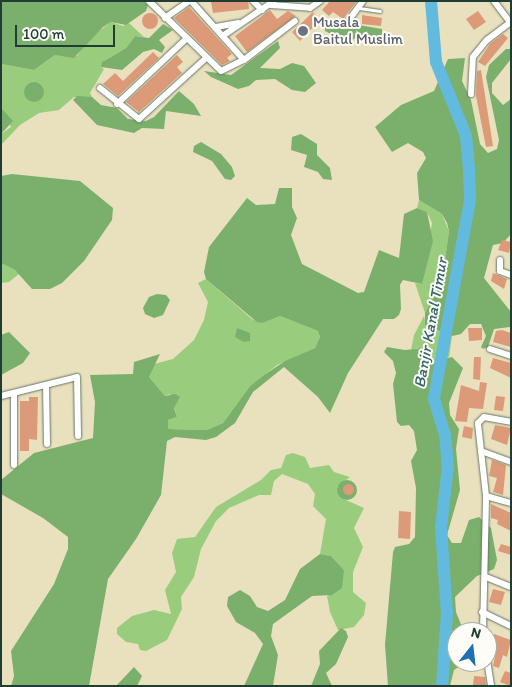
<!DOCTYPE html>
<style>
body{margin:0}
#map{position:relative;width:512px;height:687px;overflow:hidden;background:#e9e1be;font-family:Itim,sans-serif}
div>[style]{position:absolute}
.green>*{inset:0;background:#99cd7d}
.forest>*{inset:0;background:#7ab06c}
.round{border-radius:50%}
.river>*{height:12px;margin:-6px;padding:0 6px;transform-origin:6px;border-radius:6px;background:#62bbdf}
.building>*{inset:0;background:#dc9a78}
.roads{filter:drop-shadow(0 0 1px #667664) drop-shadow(0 0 1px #667664)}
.service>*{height:3px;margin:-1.5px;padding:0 1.5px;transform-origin:1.5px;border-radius:1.5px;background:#fff}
.minor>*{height:6px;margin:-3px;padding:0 3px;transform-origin:3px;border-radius:3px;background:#fff}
.dots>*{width:14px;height:14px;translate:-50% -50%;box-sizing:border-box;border:2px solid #fdfcf7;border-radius:50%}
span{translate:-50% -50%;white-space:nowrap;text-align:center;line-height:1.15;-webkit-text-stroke:4px #fdfcf7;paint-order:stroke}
.worship-label{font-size:15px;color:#5b616d}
.left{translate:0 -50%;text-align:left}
.water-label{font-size:16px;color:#336367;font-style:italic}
.frame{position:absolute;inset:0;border:2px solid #1f3d34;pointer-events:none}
.north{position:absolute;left:447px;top:622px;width:50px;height:50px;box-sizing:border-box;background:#fdfcf7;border:1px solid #a4b0a9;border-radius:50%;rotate:16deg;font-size:14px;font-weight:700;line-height:20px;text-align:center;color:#1f3d34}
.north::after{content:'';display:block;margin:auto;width:18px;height:22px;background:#1f6fb2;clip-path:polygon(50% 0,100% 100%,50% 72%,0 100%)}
.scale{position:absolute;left:15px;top:25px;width:100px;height:22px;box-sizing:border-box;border:2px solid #1f3d34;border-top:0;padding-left:6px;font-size:15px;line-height:18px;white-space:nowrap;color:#1f3d34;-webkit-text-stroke:4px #fdfcf7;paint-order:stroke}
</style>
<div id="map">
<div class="green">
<div style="clip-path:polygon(111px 22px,123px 26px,129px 23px,144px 37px,135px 36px,126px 48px,105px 60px,101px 67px,104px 69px,90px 93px,92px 97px,74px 97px,59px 110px,39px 113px,20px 125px,1px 145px,1px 134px,11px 127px,1px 108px,1px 64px,34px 70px,55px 55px,77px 56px,91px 37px)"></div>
<div style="clip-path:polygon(419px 200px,442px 214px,449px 231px,442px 281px,425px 313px,415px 283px,422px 284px,432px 223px,427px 212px,417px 208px)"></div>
<div style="clip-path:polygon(1px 263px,15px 270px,19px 274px,9px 282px,1px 283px)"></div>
<div style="clip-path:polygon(206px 279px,252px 319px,263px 323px,280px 316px,318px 331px,320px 337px,315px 348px,277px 365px,250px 386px,223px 423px,207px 430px,168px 429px,168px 420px,177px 417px,170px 394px,165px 396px,149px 377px,154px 364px,173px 359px,194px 340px,204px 320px,208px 302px,198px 283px)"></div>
<div style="clip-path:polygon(424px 316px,426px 325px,452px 336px,449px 357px,433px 362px,417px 348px,411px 350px,414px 335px)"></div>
<div style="clip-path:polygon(293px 453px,305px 457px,310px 468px,329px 465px,334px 472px,350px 477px,337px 487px,346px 500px,364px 508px,354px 528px,363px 547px,353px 572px,353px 592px,366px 603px,364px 615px,354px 627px,338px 630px,330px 612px,327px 596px,332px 594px,344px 570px,331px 556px,320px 554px,326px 519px,313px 506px,315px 494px,308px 484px,282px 474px,274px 481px,271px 495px,259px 495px,229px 508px,216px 521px,201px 549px,194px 577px,181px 597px,182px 609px,167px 640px,146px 651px,140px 650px,138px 644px,126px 642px,117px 634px,117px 628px,132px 616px,154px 610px,171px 614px,165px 590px,176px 572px,172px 553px,177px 539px,195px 537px,216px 507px,261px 480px,271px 470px,281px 468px,286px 455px)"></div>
</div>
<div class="forest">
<div style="clip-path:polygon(1px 1px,144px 1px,148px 5px,146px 11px,126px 25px,111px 22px,103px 27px,74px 58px,55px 55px,34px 70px,1px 64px)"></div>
<div style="clip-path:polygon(329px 20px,382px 29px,382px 42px,356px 38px,347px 42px,325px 31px,325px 23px)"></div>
<div style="clip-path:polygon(163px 24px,173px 30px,159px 40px,165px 47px,162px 53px,154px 49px,143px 52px,122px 70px,101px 67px,102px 62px,126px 48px,135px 36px,149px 38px)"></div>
<div style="clip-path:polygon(278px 41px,280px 48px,260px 68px,280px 69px,292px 63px,304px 66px,316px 83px,305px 92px,292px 90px,275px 79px,256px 80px,249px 86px,238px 89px,211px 77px,204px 71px,231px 75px)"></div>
<div style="clip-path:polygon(506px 49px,511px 49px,511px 59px,492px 83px,492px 93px,503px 105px,511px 99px,511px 234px,503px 243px,493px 245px,484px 278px,511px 312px,511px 327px,494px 329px,488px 347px,483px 349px,481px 347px,486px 336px,481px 324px,470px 324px,461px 334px,452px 336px,425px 325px,425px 313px,442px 281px,449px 231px,447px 223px,442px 214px,419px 200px,417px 173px,426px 158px,423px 152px,408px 143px,392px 152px,375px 127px,401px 105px,434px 91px,448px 59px,465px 58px,462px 81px,471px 100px,480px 144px,488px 153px,497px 149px,499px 140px,486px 77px,489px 65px)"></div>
<div class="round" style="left:24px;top:82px;width:20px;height:20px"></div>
<div style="clip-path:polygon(179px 91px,194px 104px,201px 116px,166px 111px,164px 129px,142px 128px,134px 133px,97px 125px,73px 100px,77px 96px,92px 97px,101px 105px,117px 108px,128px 119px,146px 121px,154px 117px)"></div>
<div style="clip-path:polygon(1px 108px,13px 121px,1px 134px)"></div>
<div style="clip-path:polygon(301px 134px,317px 144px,317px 155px,330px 168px,332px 180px,323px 179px,318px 172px,304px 167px,307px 155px,291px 150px,292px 137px)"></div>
<div style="clip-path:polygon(201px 142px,221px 154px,232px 167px,235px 176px,231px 180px,225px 179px,212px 161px,193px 152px,194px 146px)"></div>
<div style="clip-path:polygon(12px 174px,80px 181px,113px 208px,112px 220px,84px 261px,62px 283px,50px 289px,32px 289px,15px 270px,1px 263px,1px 176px)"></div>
<div style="clip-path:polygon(279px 188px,292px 188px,292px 207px,297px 218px,291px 235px,302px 264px,358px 293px,364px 292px,379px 250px,399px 258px,404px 214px,417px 208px,427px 212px,433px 241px,422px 284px,403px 280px,400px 285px,401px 309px,399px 315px,394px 319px,383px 319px,348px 373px,330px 413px,318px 397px,284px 367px,253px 392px,235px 423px,216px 437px,206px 440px,175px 437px,167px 441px,161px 495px,136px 539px,108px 579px,89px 686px,11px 686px,14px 676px,11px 651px,54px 584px,68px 549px,68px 537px,43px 518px,1px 494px,1px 480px,34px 453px,93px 438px,95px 402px,90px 375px,133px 374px,134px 362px,160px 354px,149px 377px,165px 396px,175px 394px,180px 397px,174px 408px,177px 417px,168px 420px,168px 429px,207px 430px,223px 423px,250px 386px,264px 375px,285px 361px,315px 348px,320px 337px,318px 331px,280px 316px,263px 323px,257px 322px,206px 279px,204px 272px,209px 247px,247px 198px,256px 205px,275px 204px)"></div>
<div style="clip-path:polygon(157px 294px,166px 295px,170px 300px,163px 315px,154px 318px,145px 314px,143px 308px,149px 297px)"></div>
<div style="clip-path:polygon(237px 328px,250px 333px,250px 341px,244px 342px,235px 337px)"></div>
<div style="clip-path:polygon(9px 332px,30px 353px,23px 363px,1px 375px,1px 335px)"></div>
<div style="clip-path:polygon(387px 347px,405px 350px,424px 348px,433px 362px,452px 357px,463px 368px,449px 403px,450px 415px,459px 429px,456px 449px,460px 490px,447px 535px,452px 543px,461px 543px,469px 520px,479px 517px,491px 528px,497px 560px,494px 569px,477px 576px,455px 597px,456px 612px,464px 632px,457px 632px,457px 662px,466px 662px,454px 670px,450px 686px,388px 686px,385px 645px,393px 552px,395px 547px,409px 544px,415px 537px,416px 488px,411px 461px,417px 450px,414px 431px,409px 425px,401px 426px,397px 422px,393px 384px,396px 373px,393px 361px,384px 352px)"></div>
<div class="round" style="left:337px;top:480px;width:20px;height:20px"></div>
<div style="clip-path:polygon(320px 554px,331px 556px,344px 570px,342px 588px,332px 595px,312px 596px,273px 624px,271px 636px,278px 655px,273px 686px,244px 686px,263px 644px,255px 633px,236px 622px,227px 606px,228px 597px,240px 590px,250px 596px,257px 607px,268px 611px,285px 600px,300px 569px)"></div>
<div style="clip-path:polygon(341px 628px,346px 631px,348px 637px,336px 664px,326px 673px,332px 686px,311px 686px,320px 664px,319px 651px)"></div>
<div style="clip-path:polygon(134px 667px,142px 676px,137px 686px,116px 686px)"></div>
</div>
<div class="river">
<div style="left:431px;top:1px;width:61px;rotate:85.3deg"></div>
<div style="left:436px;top:62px;width:80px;rotate:67.9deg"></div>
<div style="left:466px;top:136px;width:32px;rotate:85deg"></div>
<div style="left:469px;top:168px;width:32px;rotate:88deg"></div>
<div style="left:470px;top:200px;width:202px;rotate:100.3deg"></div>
<div style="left:434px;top:399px;width:37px;rotate:73deg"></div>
<div style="left:445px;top:434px;width:32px;rotate:85deg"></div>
<div style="left:448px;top:466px;width:62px;rotate:96.4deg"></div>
<div style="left:441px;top:528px;width:85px;rotate:86deg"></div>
<div style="left:447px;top:613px;width:73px;rotate:93.9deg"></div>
</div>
<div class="building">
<div style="clip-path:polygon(248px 1px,249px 9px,213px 13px,211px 2px)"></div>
<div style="clip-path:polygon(330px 1px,357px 1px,343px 19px,333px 12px,329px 16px,322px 10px)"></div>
<div style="clip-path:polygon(189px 7px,232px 54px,227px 58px,230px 61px,222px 65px,174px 18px)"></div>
<div style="clip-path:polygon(270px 10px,277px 19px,288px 11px,296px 16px,247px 52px,235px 36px)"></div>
<div style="clip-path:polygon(478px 11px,486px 22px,474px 30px,466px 19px)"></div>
<div style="clip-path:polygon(313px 12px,320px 20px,300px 41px,292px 32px)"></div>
<div class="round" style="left:142px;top:13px;width:16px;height:16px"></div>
<div style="clip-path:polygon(362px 15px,382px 18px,381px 26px,362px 24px)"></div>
<div style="clip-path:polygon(503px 34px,508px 38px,485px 66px,478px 62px,490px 44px)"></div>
<div style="clip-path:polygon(153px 52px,159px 58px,118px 96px,103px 84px,115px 73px,123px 81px)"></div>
<div style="clip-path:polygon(177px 55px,183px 62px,177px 67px,182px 73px,139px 112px,126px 102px)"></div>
<div style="clip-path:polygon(481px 70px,493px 146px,486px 147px,476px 96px,477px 71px)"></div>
<div style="clip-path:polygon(502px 240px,511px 242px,509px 253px,498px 250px)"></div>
<div style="clip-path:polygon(493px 273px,507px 279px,504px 289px,491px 281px)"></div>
<div style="clip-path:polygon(468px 328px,482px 328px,482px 340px,469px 341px)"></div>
<div style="clip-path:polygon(502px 330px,511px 333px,511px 347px,493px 342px,496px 331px)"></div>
<div style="clip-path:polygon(474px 357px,481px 357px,480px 380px,473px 379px)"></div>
<div style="clip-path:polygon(493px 358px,511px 363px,511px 378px,490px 368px)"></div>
<div style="clip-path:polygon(480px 382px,487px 383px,483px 409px,469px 408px,467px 422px,455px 421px,461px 385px,479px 391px)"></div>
<div style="clip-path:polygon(496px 396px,505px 397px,503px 411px,494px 410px)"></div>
<div style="clip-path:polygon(29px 397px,38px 397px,37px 440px,29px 439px,29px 451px,20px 451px,20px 401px,29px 401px)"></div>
<div style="clip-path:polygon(495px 425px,511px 428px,507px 445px,491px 439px)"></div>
<div style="clip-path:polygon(464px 426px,473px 428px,472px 439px,462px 437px)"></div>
<div style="clip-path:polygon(492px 460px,506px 465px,503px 495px,493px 492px,497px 478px,489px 476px)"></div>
<div class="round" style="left:342.5px;top:483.5px;width:11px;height:11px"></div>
<div style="clip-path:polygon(491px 504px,511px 513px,511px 531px,497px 524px,498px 520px,491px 518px)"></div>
<div style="clip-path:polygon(399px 511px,411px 512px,410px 539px,398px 538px)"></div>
<div style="clip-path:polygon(501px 544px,511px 547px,511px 555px,498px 551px)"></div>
<div style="clip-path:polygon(493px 589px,505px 592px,501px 605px,489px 602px)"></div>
<div style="clip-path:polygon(494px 634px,511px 640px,507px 657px,503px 655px,499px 668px,493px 666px,496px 653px,488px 650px)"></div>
<div style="clip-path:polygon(505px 671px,511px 673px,511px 686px,500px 682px)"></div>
<div style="clip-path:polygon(474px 676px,485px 677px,486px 686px,473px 686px)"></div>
</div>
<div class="roads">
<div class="service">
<div style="left:359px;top:8px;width:21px;rotate:8deg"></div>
</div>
<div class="minor">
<div style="left:149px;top:1px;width:100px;rotate:44.2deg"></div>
<div style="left:221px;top:71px;width:25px;rotate:-26deg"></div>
<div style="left:244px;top:60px;width:64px;rotate:-37.4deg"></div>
<div style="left:191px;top:1px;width:79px;rotate:48.1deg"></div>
<div style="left:253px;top:1px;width:13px;rotate:45deg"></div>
<div style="left:494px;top:1px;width:26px;rotate:53deg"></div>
<div style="left:271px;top:5px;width:39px;rotate:4deg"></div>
<div style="left:310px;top:8px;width:12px;rotate:-35deg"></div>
<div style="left:165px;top:18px;width:29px;rotate:-35deg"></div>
<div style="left:348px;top:21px;width:25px;rotate:-53deg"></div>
<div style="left:216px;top:27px;width:23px;rotate:-10deg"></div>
<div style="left:224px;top:35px;width:60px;rotate:-34.2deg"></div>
<div style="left:100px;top:88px;width:50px;rotate:38.5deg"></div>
<div style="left:139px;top:119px;width:89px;rotate:-42.3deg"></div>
<div style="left:471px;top:94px;width:37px;rotate:-87deg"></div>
<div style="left:473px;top:57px;width:22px;rotate:-51deg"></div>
<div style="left:487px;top:40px;width:30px;rotate:-37deg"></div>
<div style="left:117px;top:104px;width:95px;rotate:-43.3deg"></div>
<div style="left:500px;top:260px;width:11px;rotate:90deg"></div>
<div style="left:500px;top:271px;width:12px;rotate:20deg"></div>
<div style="left:490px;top:349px;width:22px;rotate:18deg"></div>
<div style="left:46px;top:385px;width:59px;rotate:89deg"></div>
<div style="left:14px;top:393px;width:72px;rotate:90deg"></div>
<div style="left:1px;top:396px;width:78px;rotate:-14deg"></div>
<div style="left:77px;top:377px;width:59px;rotate:89deg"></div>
<div style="left:481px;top:451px;width:32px;rotate:20deg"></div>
<div style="left:486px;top:496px;width:26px;rotate:16deg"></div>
<div style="left:486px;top:577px;width:27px;rotate:22deg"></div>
<div style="left:482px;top:612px;width:32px;rotate:26deg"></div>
<div style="left:483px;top:632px;width:136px;rotate:-88.7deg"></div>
<div style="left:486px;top:496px;width:73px;rotate:-96.3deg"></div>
<div style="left:478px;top:423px;width:8px;rotate:-45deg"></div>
<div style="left:484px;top:417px;width:27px;rotate:10deg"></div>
<div style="left:487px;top:660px;width:26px;rotate:81deg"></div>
</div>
</div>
<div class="dots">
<div style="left:303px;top:31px;background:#6b7280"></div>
</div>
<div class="worship-label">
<span class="left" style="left:313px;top:31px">Musala<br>Baitul Muslim</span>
</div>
<div class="water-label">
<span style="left:431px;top:323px;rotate:-80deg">Banjir Kanal Timur</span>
</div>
<div class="frame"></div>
<div class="north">N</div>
<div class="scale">100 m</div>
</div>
